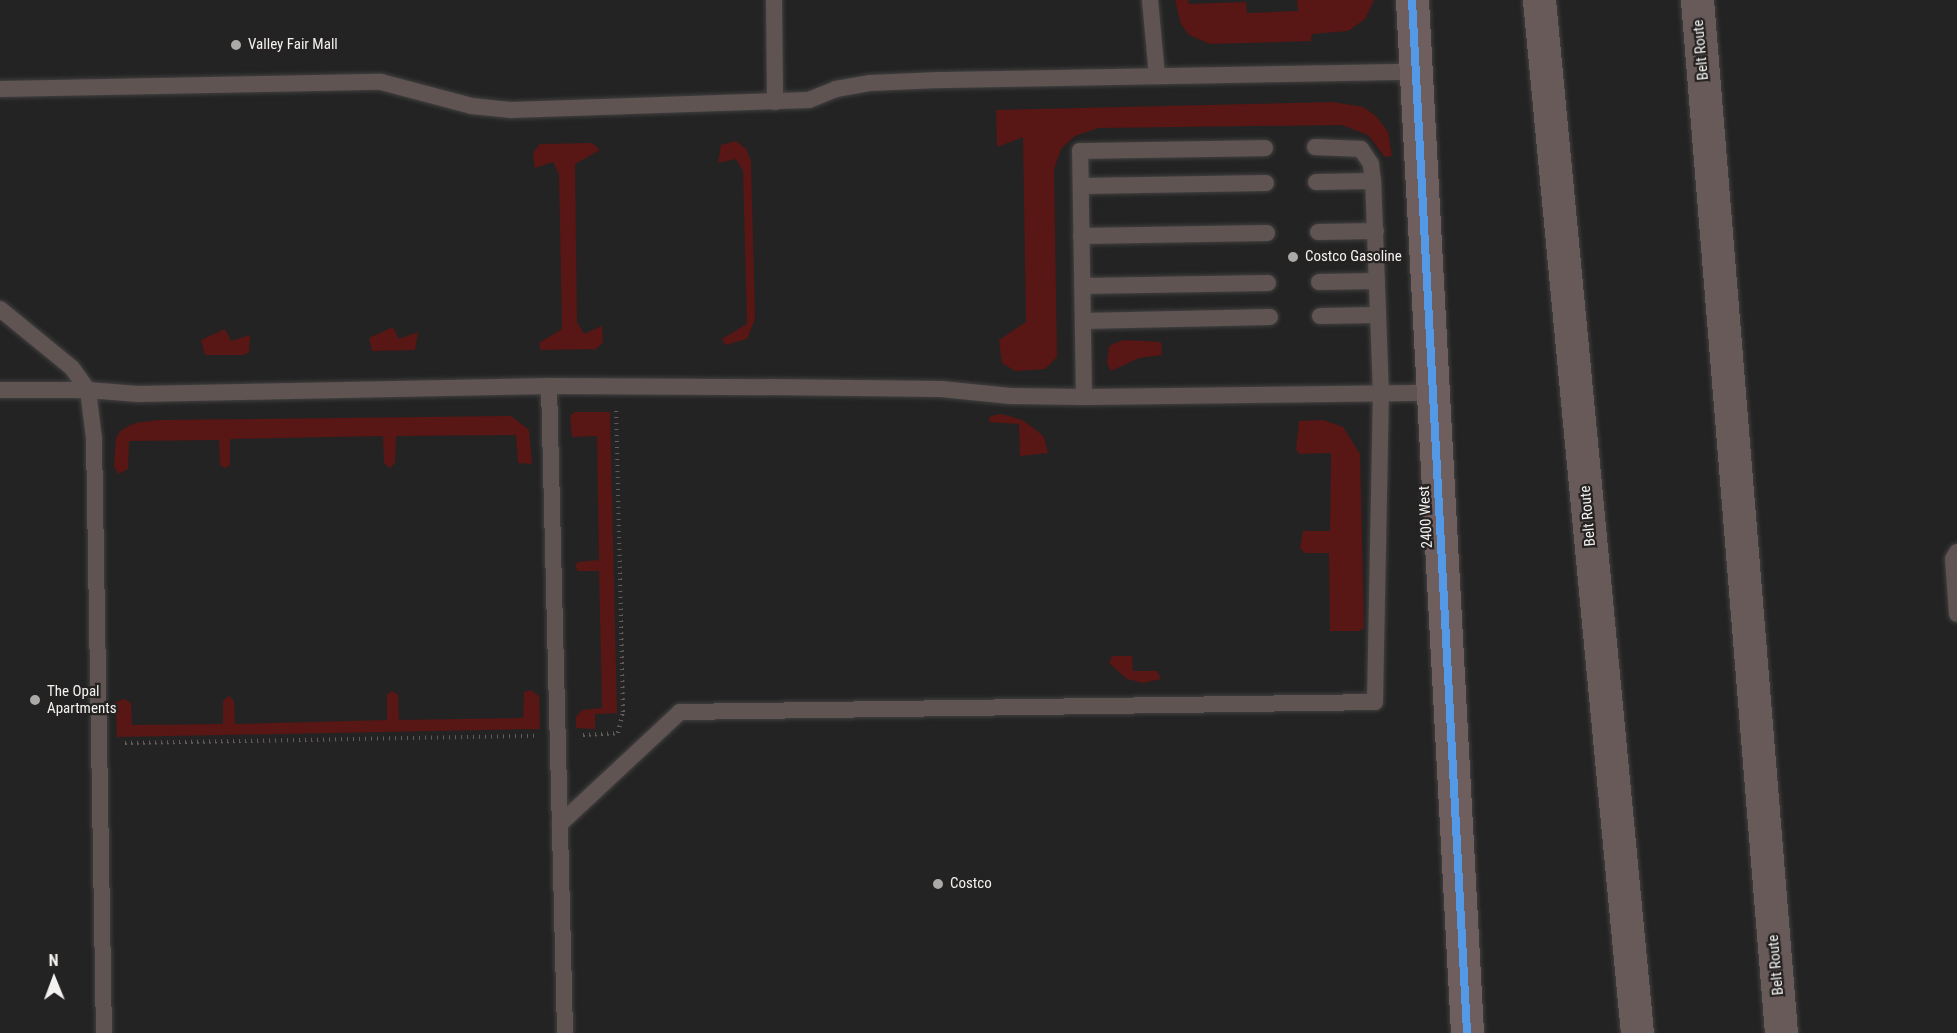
<!DOCTYPE html>
<style>
body{margin:0}
#map{position:relative;width:1957px;height:1033px;overflow:hidden;background:#242323;font-family:"Roboto Condensed",sans-serif}
div>[style]{position:absolute}
.green>*{inset:0;background:#581614}
.path>*{height:4px;margin-top:-2px;transform-origin:0;background:repeating-linear-gradient(90deg,#645c5b 0 1.5px,transparent 0 6px)}
.roads{filter:drop-shadow(0 0 2px #414040) drop-shadow(0 0 2px #414040)}
.lane>*{height:16px;margin:-8px;padding:0 8px;transform-origin:8px;border-radius:8px;background:#605453}
.secondary>*{height:33px;margin:-16.5px;padding:0 16.5px;transform-origin:16.5px;border-radius:16.5px;background:#6e5e5d}
.highway>*{height:33px;margin:-16.5px;padding:0 16.5px;transform-origin:16.5px;border-radius:16.5px;background:#685a58}
.cycleway>*{height:8px;margin:-4px;padding:0 4px;transform-origin:4px;border-radius:4px;background:#5399e6}
.dots>*{width:16px;height:16px;translate:-50% -50%;box-sizing:border-box;border:3px solid #252222;border-radius:50%}
span{translate:-50% -50%;white-space:nowrap;text-align:center;line-height:1.15;-webkit-text-stroke:4.5px #252222;paint-order:stroke}
.poi-label{font-size:15px;color:#f4f2f1}
.left{translate:0 -50%;text-align:left}
.street-label{font-size:15px;color:#f4f2f1}
.north{position:absolute;left:24px;top:949px;width:60px;height:60px;-webkit-text-stroke:4px #252222;paint-order:stroke;rotate:359deg;font-size:16px;font-weight:700;line-height:24px;text-align:center;color:#f4f2f1}
.north::after{content:'';display:block;margin:auto;width:21px;height:27px;background:#f4f2f1;clip-path:polygon(50% 0,100% 100%,50% 72%,0 100%)}
</style>
<div id="map">
<div class="green">
<div style="clip-path:polygon(1175px 0,1188px 0,1189px 4px,1246px 2px,1247px 13px,1298px 11px,1297px 0,1374px 0,1365px 19px,1348px 31px,1312px 34px,1311px 41px,1210px 44px,1189px 35px,1181px 24px)"></div>
<div style="clip-path:polygon(1333px 102px,1363px 107px,1376px 116px,1388px 132px,1392px 156px,1385px 157px,1368px 135px,1342px 125px,1098px 128px,1075px 136px,1061px 149px,1054px 169px,1057px 357px,1045px 369px,1015px 371px,1002px 363px,999px 340px,1026px 322px,1023px 137px,997px 147px,996px 110px)"></div>
<div style="clip-path:polygon(736px 141px,746px 149px,751px 161px,755px 319px,747px 339px,725px 345px,722px 339px,747px 324px,743px 171px,736px 159px,718px 163px,721px 145px)"></div>
<div style="clip-path:polygon(592px 143px,600px 150px,575px 164px,577px 322px,584px 334px,602px 326px,603px 342px,596px 349px,541px 350px,539px 343px,562px 329px,559px 174px,553px 162px,535px 168px,533px 153px,540px 144px)"></div>
<div style="clip-path:polygon(393px 327px,399px 339px,418px 332px,415px 350px,372px 351px,369px 338px)"></div>
<div style="clip-path:polygon(225px 329px,231px 341px,250px 335px,249px 352px,243px 355px,205px 355px,201px 340px)"></div>
<div style="clip-path:polygon(1123px 340px,1161px 342px,1162px 355px,1139px 358px,1111px 371px,1107px 363px,1109px 346px)"></div>
<div style="clip-path:polygon(575px 412px,610px 412px,617px 713px,595px 714px,595px 729px,576px 728px,576px 717px,582px 710px,602px 708px,599px 571px,578px 571px,575px 566px,578px 562px,599px 560px,597px 436px,572px 437px,570px 416px)"></div>
<div style="clip-path:polygon(1002px 414px,1022px 420px,1036px 430px,1044px 437px,1048px 453px,1020px 456px,1019px 424px,989px 422px,990px 416px)"></div>
<div style="clip-path:polygon(511px 416px,529px 430px,532px 464px,518px 463px,516px 435px,396px 436px,395px 463px,390px 468px,384px 463px,383px 436px,230px 439px,230px 465px,225px 468px,220px 465px,219px 440px,129px 441px,128px 469px,118px 474px,114px 466px,116px 438px,121px 430px,135px 423px,159px 420px)"></div>
<div style="clip-path:polygon(1323px 420px,1343px 427px,1360px 454px,1364px 628px,1359px 631px,1330px 631px,1329px 553px,1305px 553px,1300px 548px,1303px 531px,1330px 531px,1331px 453px,1300px 454px,1296px 450px,1299px 421px)"></div>
<div style="clip-path:polygon(1112px 656px,1132px 656px,1133px 671px,1157px 671px,1161px 679px,1143px 683px,1127px 679px,1109px 663px)"></div>
<div style="clip-path:polygon(531px 690px,539px 696px,540px 729px,117px 737px,116px 702px,124px 699px,131px 703px,132px 725px,223px 724px,223px 701px,229px 696px,234px 701px,235px 724px,387px 720px,387px 694px,393px 691px,398px 695px,399px 720px,523px 718px,524px 692px)"></div>
</div>
<div class="path">
<div style="left:583px;top:735px;width:35px;rotate:-3deg"></div>
<div style="left:618px;top:733px;width:22px;rotate:-77deg"></div>
<div style="left:623px;top:712px;width:302px;rotate:-91.3deg"></div>
<div style="left:125px;top:743px;width:409px;rotate:-1deg"></div>
</div>
<div class="roads">
<div class="lane">
<div style="left:774px;top:0;width:102px;rotate:89.4deg"></div>
<div style="left:1150px;top:0;width:76px;rotate:84.7deg"></div>
<div style="left:0;top:89px;width:381px;rotate:-1.1deg"></div>
<div style="left:381px;top:82px;width:94px;rotate:14.8deg"></div>
<div style="left:472px;top:106px;width:39px;rotate:6deg"></div>
<div style="left:511px;top:110px;width:298px;rotate:-1.9deg"></div>
<div style="left:809px;top:100px;width:29px;rotate:-22deg"></div>
<div style="left:836px;top:89px;width:35px;rotate:-10deg"></div>
<div style="left:870px;top:83px;width:69px;rotate:-2.5deg"></div>
<div style="left:939px;top:80px;width:477px;rotate:-1deg"></div>
<div style="left:1316px;top:182px;width:57px;rotate:-1deg"></div>
<div style="left:1081px;top:186px;width:185px;rotate:-0.9deg"></div>
<div style="left:1318px;top:232px;width:58px;rotate:-1deg"></div>
<div style="left:1081px;top:236px;width:186px;rotate:-0.9deg"></div>
<div style="left:1319px;top:282px;width:58px;rotate:-1deg"></div>
<div style="left:1082px;top:286px;width:186px;rotate:-0.9deg"></div>
<div style="left:0;top:309px;width:93px;rotate:39.3deg"></div>
<div style="left:72px;top:368px;width:27px;rotate:54deg"></div>
<div style="left:88px;top:390px;width:49px;rotate:83deg"></div>
<div style="left:94px;top:439px;width:594px;rotate:89.04deg"></div>
<div style="left:1320px;top:316px;width:58px;rotate:-1deg"></div>
<div style="left:1083px;top:321px;width:187px;rotate:-1.2deg"></div>
<div style="left:549px;top:386px;width:647px;rotate:88.58deg"></div>
<div style="left:0;top:390px;width:88px"></div>
<div style="left:88px;top:390px;width:50px;rotate:4.6deg"></div>
<div style="left:138px;top:394px;width:411px;rotate:-1.1deg"></div>
<div style="left:549px;top:386px;width:220px;rotate:0.3deg"></div>
<div style="left:769px;top:387px;width:172px;rotate:0.7deg"></div>
<div style="left:941px;top:389px;width:70px;rotate:5.7deg"></div>
<div style="left:1011px;top:396px;width:73px;rotate:0.8deg"></div>
<div style="left:1084px;top:397px;width:349px;rotate:-0.7deg"></div>
<div style="left:1084px;top:397px;width:246px;rotate:-90.9deg"></div>
<div style="left:1080px;top:151px;width:185px;rotate:-0.9deg"></div>
<div style="left:1957px;top:552px;width:8px;rotate:120deg"></div>
<div style="left:1953px;top:559px;width:55px;rotate:85.8deg"></div>
<div style="left:560px;top:824px;width:164px;rotate:-43deg"></div>
<div style="left:680px;top:712px;width:695px;rotate:-0.82deg"></div>
<div style="left:1375px;top:702px;width:307px;rotate:-88.9deg"></div>
<div style="left:1381px;top:395px;width:214px;rotate:-92.1deg"></div>
<div style="left:1373px;top:181px;width:17px;rotate:-97deg"></div>
<div style="left:1371px;top:164px;width:18px;rotate:-124deg"></div>
<div style="left:1361px;top:149px;width:46px;rotate:-177.5deg"></div>
</div>
<div class="secondary">
<div style="left:1412px;top:0;width:1034px;rotate:86.95deg"></div>
</div>
<div class="highway">
<div style="left:1539px;top:0;width:1038px;rotate:84.58deg"></div>
<div style="left:1697px;top:0;width:1036px;rotate:85.35deg"></div>
</div>
</div>
<div class="cycleway">
<div style="left:1412px;top:0;width:1034px;rotate:86.95deg"></div>
</div>
<div class="dots">
<div style="left:236px;top:45px;background:#abaaa9"></div>
<div style="left:1293px;top:257px;background:#abaaa9"></div>
<div style="left:35px;top:700px;background:#abaaa9"></div>
<div style="left:938px;top:884px;background:#abaaa9"></div>
</div>
<div class="poi-label">
<span class="left" style="left:248px;top:45px">Valley Fair Mall</span>
<span class="left" style="left:1305px;top:257px">Costco Gasoline</span>
<span class="left" style="left:47px;top:700px">The Opal<br>Apartments</span>
<span class="left" style="left:950px;top:884px">Costco</span>
</div>
<div class="street-label">
<span style="left:1701px;top:50px;rotate:-95deg">Belt Route</span>
<span style="left:1588px;top:516px;rotate:-95deg">Belt Route</span>
<span style="left:1426px;top:517px;rotate:-93deg">2400 West</span>
<span style="left:1776px;top:965px;rotate:-95deg">Belt Route</span>
</div>
<div class="north">N</div>
</div>
